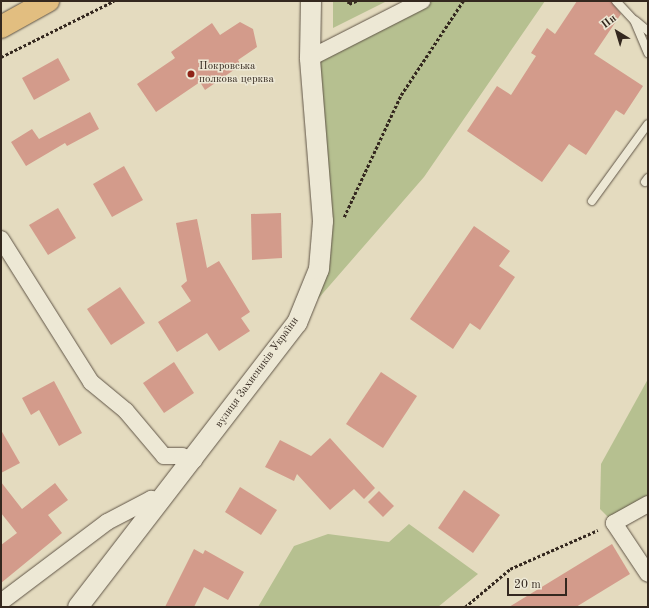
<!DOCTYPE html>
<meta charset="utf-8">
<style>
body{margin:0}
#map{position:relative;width:649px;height:608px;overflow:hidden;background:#e4dbbf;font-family:"Old Standard TT",serif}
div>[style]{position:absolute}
.green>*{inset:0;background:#b6c090}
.building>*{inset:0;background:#d39b8b}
.path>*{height:2.5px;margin-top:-1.25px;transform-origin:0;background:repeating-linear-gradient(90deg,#34281f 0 3px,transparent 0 5px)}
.roads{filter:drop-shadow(0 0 1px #605547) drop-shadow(0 0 1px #605547)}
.service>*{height:8px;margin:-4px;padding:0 4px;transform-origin:4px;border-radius:4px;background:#ede8d5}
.minor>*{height:16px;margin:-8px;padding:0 8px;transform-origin:8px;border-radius:8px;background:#ede8d5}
.tertiary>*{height:20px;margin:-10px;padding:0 10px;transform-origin:10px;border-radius:10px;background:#ede8d5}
.trunk>*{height:22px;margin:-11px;padding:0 11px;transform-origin:11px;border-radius:11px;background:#e2be80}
.dots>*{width:11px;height:11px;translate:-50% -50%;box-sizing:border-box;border:2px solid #ede8d5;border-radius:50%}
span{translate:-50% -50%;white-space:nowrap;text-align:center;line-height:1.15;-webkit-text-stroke:3px #ede8d5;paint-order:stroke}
.poi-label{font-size:11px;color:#34281f}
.left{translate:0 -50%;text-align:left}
.street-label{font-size:11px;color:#34281f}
.frame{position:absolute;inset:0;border:2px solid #34281f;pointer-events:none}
.north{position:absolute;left:597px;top:12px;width:40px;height:40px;-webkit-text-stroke:3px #ede8d5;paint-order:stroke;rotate:322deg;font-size:11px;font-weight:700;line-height:16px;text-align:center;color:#34281f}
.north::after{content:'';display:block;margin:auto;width:14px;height:18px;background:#34281f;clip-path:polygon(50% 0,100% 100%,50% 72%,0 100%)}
.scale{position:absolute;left:507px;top:578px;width:60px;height:18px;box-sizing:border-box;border:2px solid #34281f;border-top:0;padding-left:5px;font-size:12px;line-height:14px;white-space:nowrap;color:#34281f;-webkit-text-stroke:3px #ede8d5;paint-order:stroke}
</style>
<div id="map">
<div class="green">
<div style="clip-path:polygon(333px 1px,387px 1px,333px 28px)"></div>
<div style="clip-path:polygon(422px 1px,545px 1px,424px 177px,297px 323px,319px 269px,310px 58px)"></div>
<div style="clip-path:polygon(648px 379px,648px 504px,614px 523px,600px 509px,601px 464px)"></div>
<div style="clip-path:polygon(409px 524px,478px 574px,438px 607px,258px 607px,294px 546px,328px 534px,389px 542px)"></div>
</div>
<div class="building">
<div style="clip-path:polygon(577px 1px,611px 1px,621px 14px,594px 54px,643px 86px,624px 115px,616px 110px,586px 155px,569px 144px,542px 182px,467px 131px,497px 86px,511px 95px,536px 56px,531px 53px,547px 28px,555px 34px)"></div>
<div style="clip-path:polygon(240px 22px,253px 29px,257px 47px,238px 60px,241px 65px,205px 90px,200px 82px,156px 112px,137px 84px,175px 58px,171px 52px,212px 23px,220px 35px)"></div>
<div style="clip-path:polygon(58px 58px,70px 80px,34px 100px,22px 78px)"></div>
<div style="clip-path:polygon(90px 112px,99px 129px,67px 146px,65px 143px,26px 166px,11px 142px,32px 129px,39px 139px)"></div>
<div style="clip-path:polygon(124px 166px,143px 200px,112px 217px,93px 184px)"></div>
<div style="clip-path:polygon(58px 208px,76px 238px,48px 255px,29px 225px)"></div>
<div style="clip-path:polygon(281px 213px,282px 258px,252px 260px,251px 214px)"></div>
<div style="clip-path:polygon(197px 219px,207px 268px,219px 261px,250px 312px,241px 318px,250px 331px,219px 351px,207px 333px,177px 352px,158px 322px,191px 301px,181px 286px,187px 281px,176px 223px)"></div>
<div style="clip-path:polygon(474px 226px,510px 251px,499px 266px,515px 277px,480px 330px,470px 323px,453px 349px,410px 319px)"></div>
<div style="clip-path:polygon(120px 287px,145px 323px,111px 345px,87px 309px)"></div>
<div style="clip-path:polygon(174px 362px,194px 393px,164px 413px,143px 383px)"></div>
<div style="clip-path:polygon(381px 372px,417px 396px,383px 448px,346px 424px)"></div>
<div style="clip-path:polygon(54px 381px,82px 433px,59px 446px,39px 410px,31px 415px,22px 398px)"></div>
<div style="clip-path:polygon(1px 430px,20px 463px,1px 473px)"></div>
<div style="clip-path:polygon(330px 438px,375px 488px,364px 499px,354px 489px,330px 510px,297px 474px,294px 481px,265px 467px,280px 440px,311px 456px)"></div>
<div style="clip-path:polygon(1px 482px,22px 509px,55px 483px,68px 500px,48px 515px,62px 533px,1px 583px,1px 545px,17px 533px,1px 513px)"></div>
<div style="clip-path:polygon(240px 487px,277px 510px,261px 535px,225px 512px)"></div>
<div style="clip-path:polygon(464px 490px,500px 515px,473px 553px,438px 528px)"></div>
<div style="clip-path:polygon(379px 491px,394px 506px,383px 517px,368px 502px)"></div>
<div style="clip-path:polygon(612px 544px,630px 574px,576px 607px,509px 607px)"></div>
<div style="clip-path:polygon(194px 549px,203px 554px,205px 550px,244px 572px,228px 600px,204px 587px,194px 607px,165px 607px)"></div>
</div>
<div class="path">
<div style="left:349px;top:1px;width:3px;rotate:90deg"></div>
<div style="left:349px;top:4px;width:8px;rotate:-23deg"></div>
<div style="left:1px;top:57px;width:126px;rotate:-26.4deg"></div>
<div style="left:344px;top:217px;width:135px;rotate:-65deg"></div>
<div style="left:401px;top:95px;width:113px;rotate:-56.6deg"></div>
<div style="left:465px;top:607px;width:59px;rotate:-40.2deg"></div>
<div style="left:510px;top:569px;width:96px;rotate:-23.9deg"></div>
</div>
<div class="roads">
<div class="service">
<div style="left:616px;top:1px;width:26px;rotate:47deg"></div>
<div style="left:634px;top:20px;width:36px;rotate:67deg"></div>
<div style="left:636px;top:21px;width:16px;rotate:40deg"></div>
<div style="left:645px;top:182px;width:5px;rotate:-53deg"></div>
<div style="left:592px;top:201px;width:95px;rotate:-54deg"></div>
</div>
<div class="minor">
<div style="left:310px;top:58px;width:126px;rotate:-27deg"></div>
<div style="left:1px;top:239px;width:169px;rotate:57.8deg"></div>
<div style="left:91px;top:382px;width:45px;rotate:39.6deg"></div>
<div style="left:126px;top:411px;width:59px;rotate:49.8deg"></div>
<div style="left:164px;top:456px;width:18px"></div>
<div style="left:182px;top:456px;width:13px;rotate:18deg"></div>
<div style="left:648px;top:504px;width:39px;rotate:151deg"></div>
<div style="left:614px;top:523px;width:61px;rotate:56.3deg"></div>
<div style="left:1px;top:602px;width:133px;rotate:-37deg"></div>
<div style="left:107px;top:522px;width:50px;rotate:-27.6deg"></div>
<div style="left:151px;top:499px;width:10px;rotate:17deg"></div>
</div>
<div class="tertiary">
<div style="left:78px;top:607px;width:359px;rotate:-52.4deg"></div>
<div style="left:297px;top:323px;width:58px;rotate:-67.8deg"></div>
<div style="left:319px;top:269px;width:48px;rotate:-85.2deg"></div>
<div style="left:323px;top:221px;width:164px;rotate:-94.6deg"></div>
<div style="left:310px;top:58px;width:57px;rotate:-89deg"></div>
</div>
<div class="trunk">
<div style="left:1px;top:27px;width:54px;rotate:-29deg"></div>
</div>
</div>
<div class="dots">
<div style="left:191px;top:74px;background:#8f2418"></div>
</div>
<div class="poi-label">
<span class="left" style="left:199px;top:74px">Покровська<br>полкова церква</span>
</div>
<div class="street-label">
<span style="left:258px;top:373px;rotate:-54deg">вулиця Захисників України</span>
</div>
<div class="frame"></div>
<div class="north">Пн</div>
<div class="scale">20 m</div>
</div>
